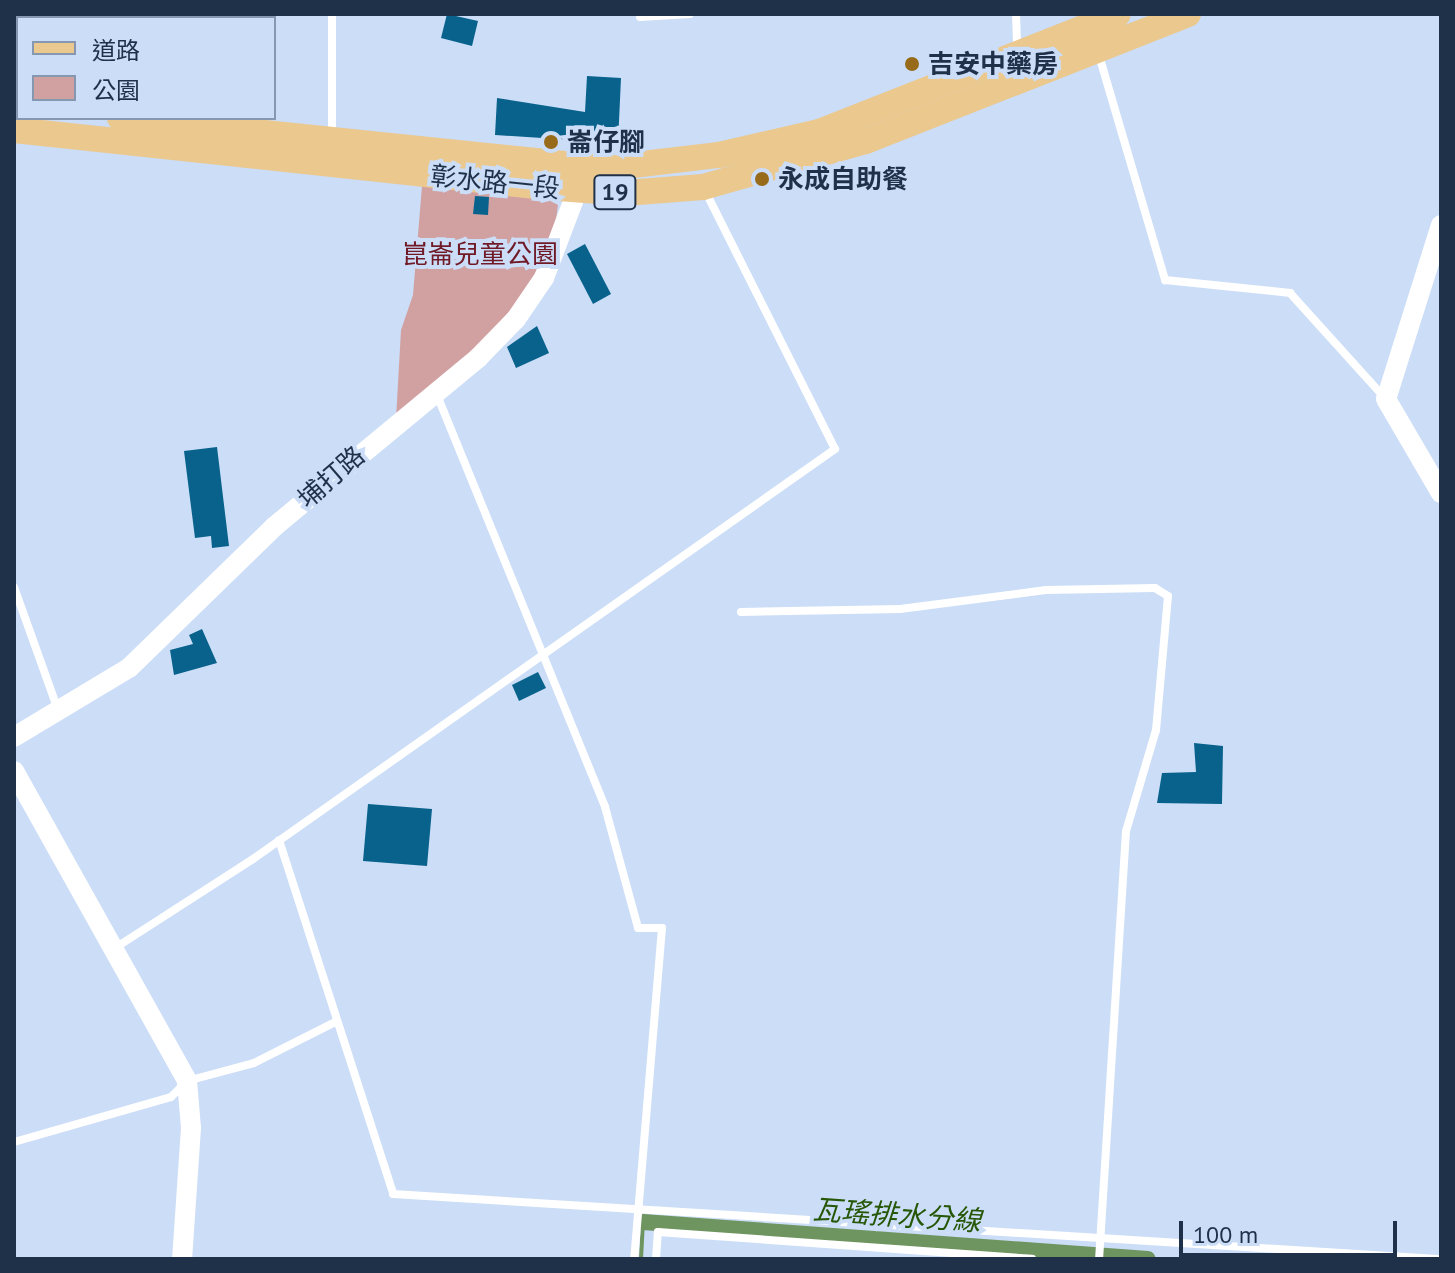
<!DOCTYPE html>
<meta charset="utf-8">
<style>
body{margin:0}
#map{position:relative;width:1455px;height:1273px;overflow:hidden;background:#cbddf7;font-family:"PT Sans","Noto Sans TC",sans-serif}
div>[style]{position:absolute}
.green>*{inset:0;background:#d1a1a2}
.stream>*{height:4px;margin:-2px;padding:0 2px;transform-origin:2px;border-radius:2px;background:#6e955f}
.canal>*{height:16px;margin:-8px;padding:0 8px;transform-origin:8px;border-radius:8px;background:#6e955f}
.building>*{inset:0;background:#08628c}
.service>*{height:8px;margin:-4px;padding:0 4px;transform-origin:4px;border-radius:4px;background:#fff}
.tertiary>*{height:20px;margin:-10px;padding:0 10px;transform-origin:10px;border-radius:10px;background:#fff}
.primary>*{height:26px;margin:-13px;padding:0 13px;transform-origin:13px;border-radius:13px;background:#ebc88e}
.dots>*{width:22px;height:22px;translate:-50% -50%;box-sizing:border-box;border:4px solid #cbddf7;border-radius:50%}
span{translate:-50% -50%;white-space:nowrap;text-align:center;line-height:1.15;-webkit-text-stroke:8px #cbddf7;paint-order:stroke}
.shield-label span{padding:2px 6px;background:#cbddf7;border:2px solid;border-radius:6px;-webkit-text-stroke-width:0}
.shield-label{font-size:24px;color:#1f3149;font-weight:700}
.poi-label{font-size:26px;color:#1f3149;font-weight:700}
.left{translate:0 -50%;text-align:left}
.street-label{font-size:26px;color:#1f3149}
.park-label{font-size:26px;color:#701a27}
.water-label{font-size:28px;color:#265706;font-style:italic}
.frame{position:absolute;inset:0;border:16px solid #1f3149;pointer-events:none}
.legend{position:absolute;left:16px;top:16px;width:260px;height:104px;box-sizing:border-box;background:#cbddf7;border:2px solid #8698b1;margin:0;padding:10px 14px;list-style:none;font-size:24px;color:#1f3149}
.legend li{display:flex;align-items:center;gap:16px;height:40px}
.legend b{width:40px;border:2px solid #8698b1}
.scale{position:absolute;left:1179px;top:1221px;width:218px;height:36px;box-sizing:border-box;border:4px solid #1f3149;border-top:0;padding-left:10px;font-size:24px;line-height:28px;white-space:nowrap;color:#1f3149;-webkit-text-stroke:6px #cbddf7;paint-order:stroke}
</style>
<div id="map">
<div class="green">
<div style="clip-path:polygon(422px 186px,540px 190px,558px 205px,553px 242px,514px 316px,396px 419px,401px 330px,413px 295px)"></div>
</div>
<div class="stream">
<div style="left:641px;top:1259px;width:37px;rotate:-87deg"></div>
</div>
<div class="canal">
<div style="left:643px;top:1222px;width:506px;rotate:4.19deg"></div>
</div>
<div class="building">
<div style="clip-path:polygon(447px 14px,478px 21px,472px 46px,441px 38px)"></div>
<div style="clip-path:polygon(587px 76px,621px 78px,618px 143px,495px 135px,497px 98px,585px 112px)"></div>
<div style="clip-path:polygon(475px 196px,489px 197px,488px 215px,473px 214px)"></div>
<div style="clip-path:polygon(585px 244px,611px 294px,593px 304px,567px 254px)"></div>
<div style="clip-path:polygon(537px 326px,549px 353px,516px 368px,507px 347px)"></div>
<div style="clip-path:polygon(217px 447px,229px 546px,212px 548px,211px 536px,195px 538px,184px 451px)"></div>
<div style="clip-path:polygon(202px 629px,217px 663px,174px 675px,170px 650px,193px 644px,189px 635px)"></div>
<div style="clip-path:polygon(538px 672px,546px 688px,519px 701px,512px 685px)"></div>
<div style="clip-path:polygon(1194px 743px,1223px 746px,1222px 804px,1157px 803px,1162px 773px,1196px 772px)"></div>
<div style="clip-path:polygon(368px 804px,432px 809px,427px 866px,363px 861px)"></div>
</div>
<div class="service">
<div style="left:1016px;top:14px;width:34px;rotate:88deg"></div>
<div style="left:640px;top:17px;width:50px;rotate:-3.4deg"></div>
<div style="left:1098px;top:52px;width:238px;rotate:73.6deg"></div>
<div style="left:1165px;top:280px;width:126px;rotate:5.9deg"></div>
<div style="left:1290px;top:293px;width:140px;rotate:47.9deg"></div>
<div style="left:332px;top:137px;width:123px;rotate:-90deg"></div>
<div style="left:437px;top:395px;width:445px;rotate:67.8deg"></div>
<div style="left:605px;top:807px;width:125px;rotate:74.7deg"></div>
<div style="left:638px;top:928px;width:24px"></div>
<div style="left:662px;top:928px;width:332px;rotate:94.8deg"></div>
<div style="left:14px;top:587px;width:127px;rotate:70.3deg"></div>
<div style="left:741px;top:612px;width:159px;rotate:-1.1deg"></div>
<div style="left:900px;top:609px;width:147px;rotate:-7.4deg"></div>
<div style="left:1046px;top:590px;width:109px;rotate:-1.1deg"></div>
<div style="left:1155px;top:588px;width:15px;rotate:32deg"></div>
<div style="left:1168px;top:596px;width:135px;rotate:95.1deg"></div>
<div style="left:1156px;top:730px;width:105px;rotate:106.5deg"></div>
<div style="left:1126px;top:831px;width:429px;rotate:93.6deg"></div>
<div style="left:279px;top:840px;width:372px;rotate:72.1deg"></div>
<div style="left:393px;top:1194px;width:1046px;rotate:3.56deg"></div>
<div style="left:115px;top:948px;width:164px;rotate:-32.8deg"></div>
<div style="left:253px;top:859px;width:712px;rotate:-35.16deg"></div>
<div style="left:835px;top:449px;width:289px;rotate:-116.7deg"></div>
<div style="left:14px;top:1142px;width:163px;rotate:-16deg"></div>
<div style="left:171px;top:1097px;width:23px;rotate:-45deg"></div>
<div style="left:187px;top:1081px;width:69px;rotate:-15deg"></div>
<div style="left:254px;top:1063px;width:93px;rotate:-26.8deg"></div>
<div style="left:656px;top:1259px;width:27px;rotate:-86deg"></div>
<div style="left:658px;top:1232px;width:375px;rotate:4.1deg"></div>
</div>
<div class="tertiary">
<div style="left:1441px;top:225px;width:182px;rotate:107.5deg"></div>
<div style="left:1386px;top:399px;width:109px;rotate:59.7deg"></div>
<div style="left:14px;top:737px;width:134px;rotate:-31deg"></div>
<div style="left:129px;top:668px;width:204px;rotate:-44.2deg"></div>
<div style="left:275px;top:526px;width:264px;rotate:-39.6deg"></div>
<div style="left:478px;top:358px;width:54px;rotate:-45.7deg"></div>
<div style="left:516px;top:319px;width:50px;rotate:-55.7deg"></div>
<div style="left:544px;top:278px;width:107px;rotate:-69.2deg"></div>
<div style="left:14px;top:771px;width:355px;rotate:60.8deg"></div>
<div style="left:187px;top:1081px;width:47px;rotate:85.1deg"></div>
<div style="left:191px;top:1128px;width:131px;rotate:93.9deg"></div>
</div>
<div class="primary">
<div style="left:14px;top:108px;width:4px"></div>
<div style="left:120px;top:118px;width:491px;rotate:5.9deg"></div>
<div style="left:608px;top:168px;width:112px;rotate:-6.7deg"></div>
<div style="left:719px;top:155px;width:103px;rotate:-13deg"></div>
<div style="left:819px;top:132px;width:321px;rotate:-21.5deg"></div>
<div style="left:14px;top:130px;width:534px;rotate:6.13deg"></div>
<div style="left:545px;top:187px;width:80px;rotate:4.3deg"></div>
<div style="left:625px;top:193px;width:78px;rotate:-4.4deg"></div>
<div style="left:703px;top:187px;width:169px;rotate:-15.8deg"></div>
<div style="left:866px;top:141px;width:346px;rotate:-21.5deg"></div>
</div>
<div class="dots">
<div style="left:912px;top:64px;background:#986b1a"></div>
<div style="left:551px;top:142px;background:#986b1a"></div>
<div style="left:762px;top:179px;background:#986b1a"></div>
</div>
<div class="shield-label">
<span style="left:615px;top:192px">19</span>
</div>
<div class="poi-label">
<span class="left" style="left:928px;top:64px">吉安中藥房</span>
<span class="left" style="left:567px;top:142px">崙仔腳</span>
<span class="left" style="left:778px;top:179px">永成自助餐</span>
</div>
<div class="street-label">
<span style="left:495px;top:182px;rotate:6deg">彰水路一段</span>
<span style="left:331px;top:477px;rotate:-41deg">埔打路</span>
</div>
<div class="park-label">
<span style="left:480px;top:254px">崑崙兒童公園</span>
</div>
<div class="water-label">
<span style="left:897px;top:1215px;rotate:4deg">瓦瑤排水分線</span>
</div>
<div class="frame"></div>
<ul class="legend">
<li><b style="height:10px;background:#ebc88e"></b>道路</li>
<li><b style="height:22px;background:#d1a1a2"></b>公園</li>
</ul>
<div class="scale">100 m</div>
</div>
